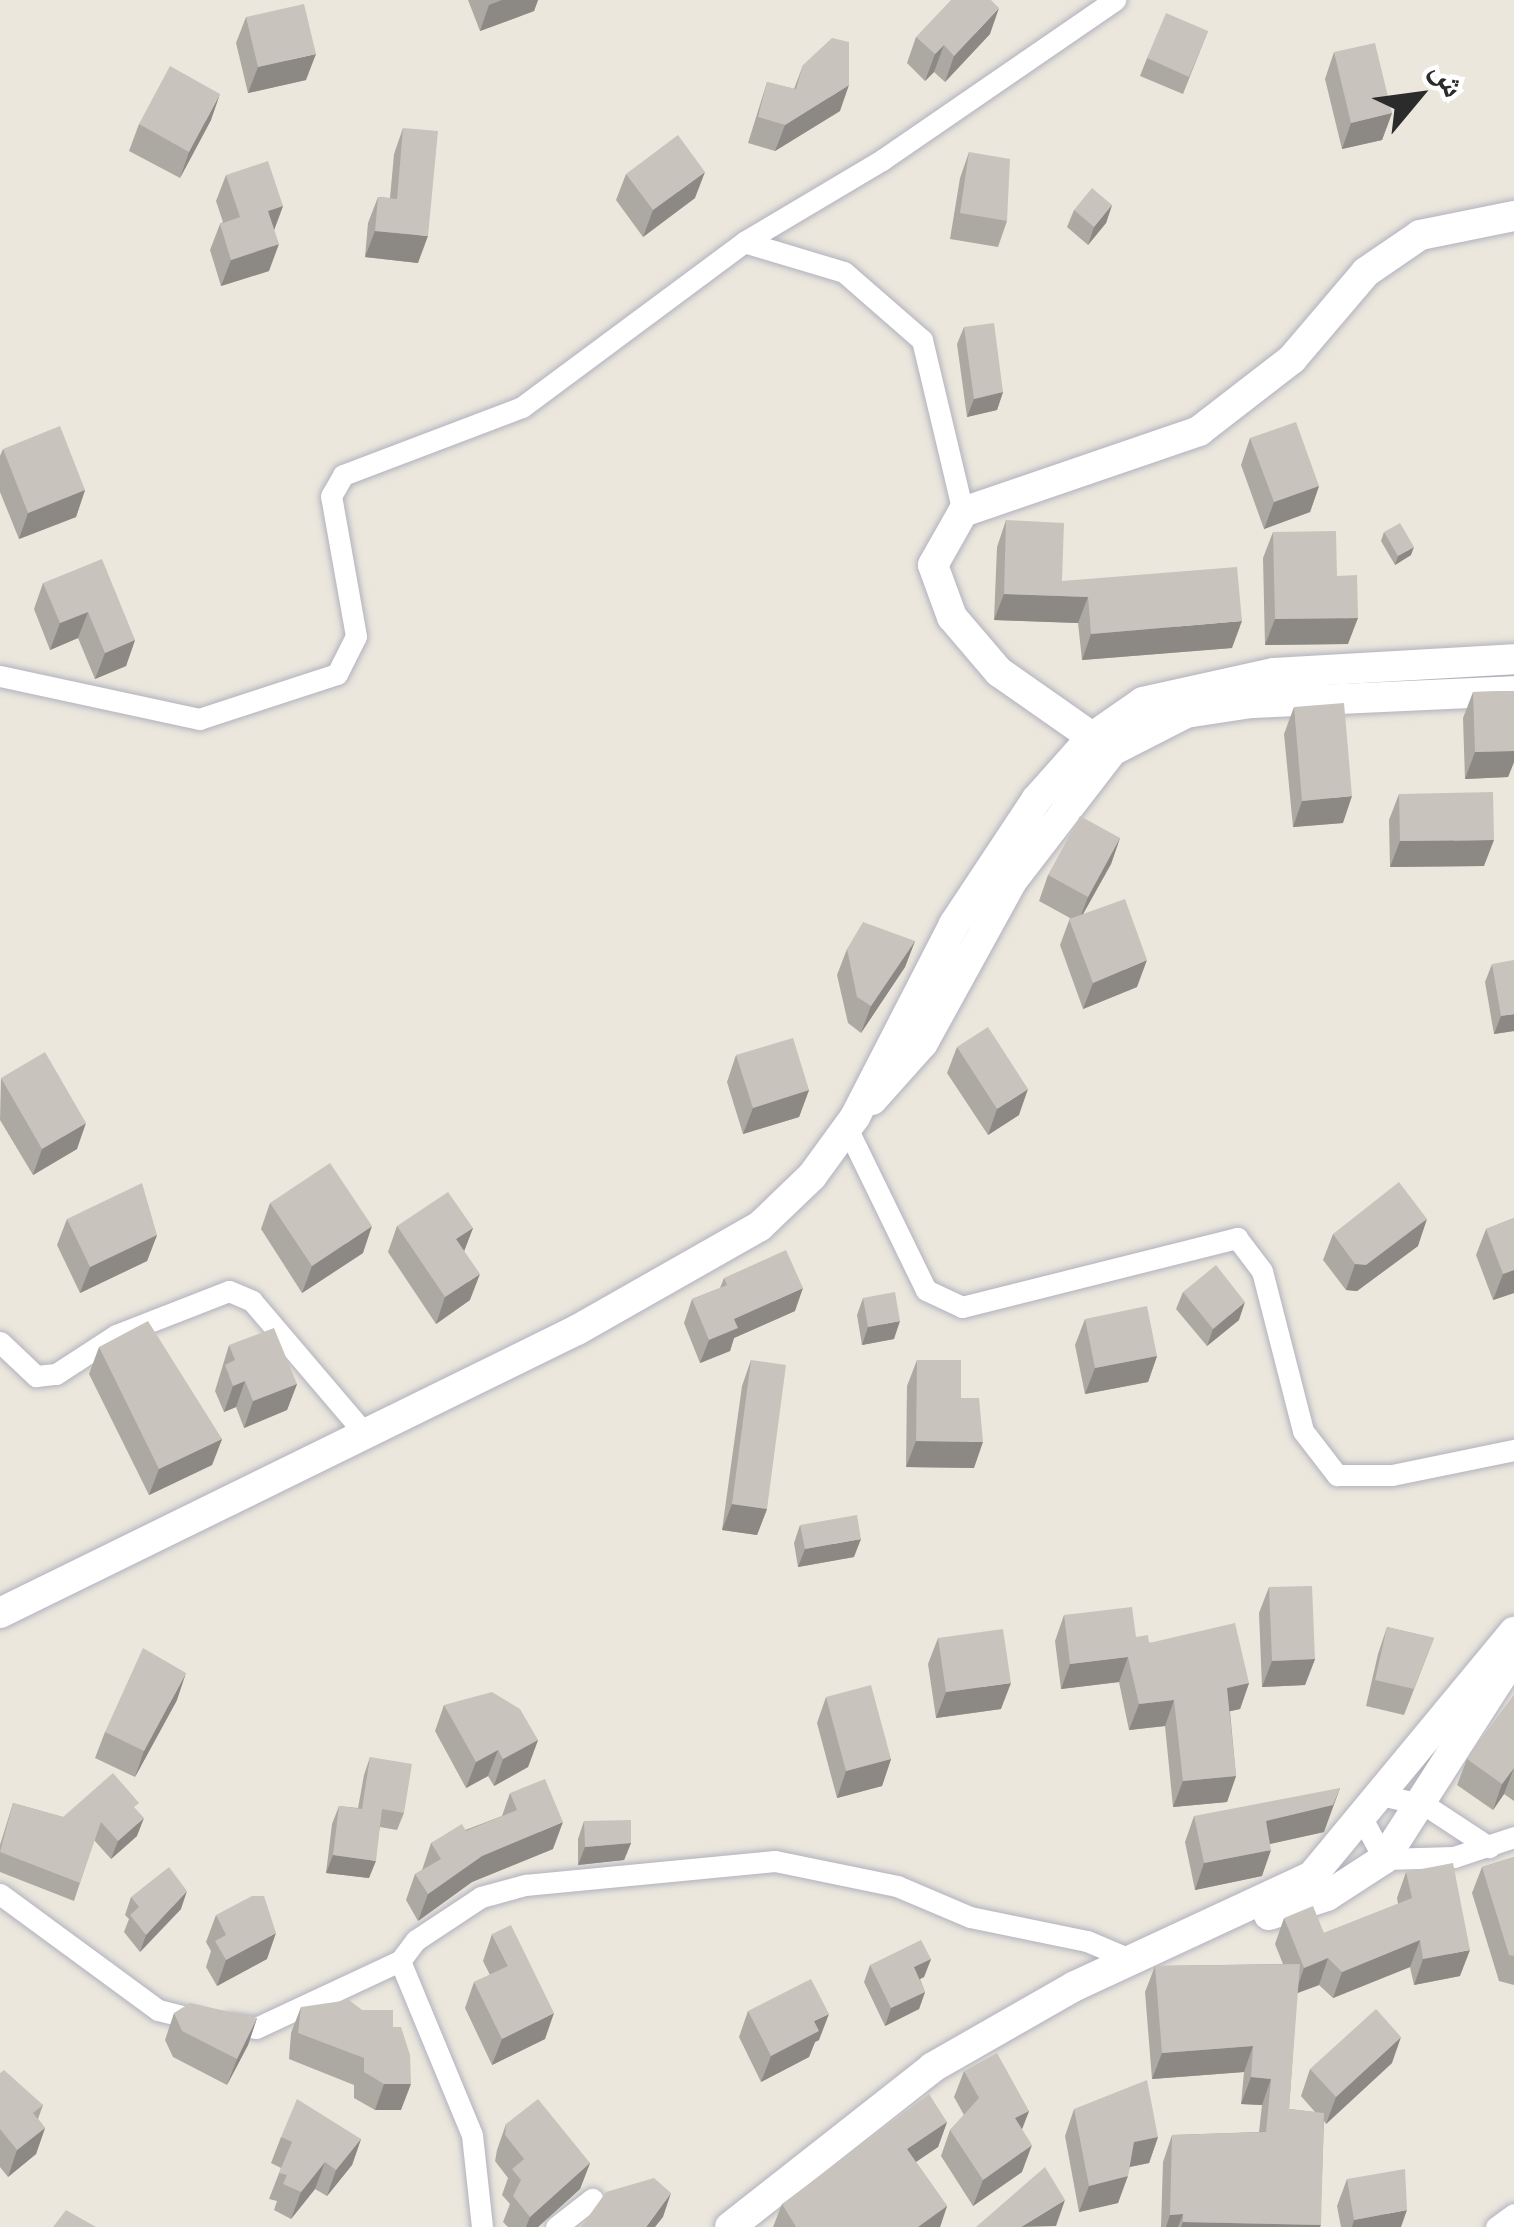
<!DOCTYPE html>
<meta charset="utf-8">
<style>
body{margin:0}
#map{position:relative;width:1514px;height:2227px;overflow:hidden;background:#ece7dd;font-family:"Asap Condensed","Noto Naskh Arabic",sans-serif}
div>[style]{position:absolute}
.roads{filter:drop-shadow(0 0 3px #b1b2be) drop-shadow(0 0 3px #b1b2be)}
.street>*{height:21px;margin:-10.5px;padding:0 10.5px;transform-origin:10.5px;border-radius:10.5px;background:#fff}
.secondary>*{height:30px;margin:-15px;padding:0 15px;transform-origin:15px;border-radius:15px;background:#fff}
.wall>*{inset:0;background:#aca8a2}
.shaded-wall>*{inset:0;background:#8c8884}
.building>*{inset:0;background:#c8c3bc}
span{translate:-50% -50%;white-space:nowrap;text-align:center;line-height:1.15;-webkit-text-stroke:9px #fff;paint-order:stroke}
.north{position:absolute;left:1358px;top:36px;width:120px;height:120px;-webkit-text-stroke:9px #fff;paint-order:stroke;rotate:61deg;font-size:33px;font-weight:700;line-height:48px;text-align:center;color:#2b2b2b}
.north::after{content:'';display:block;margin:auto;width:42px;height:54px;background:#2b2b2b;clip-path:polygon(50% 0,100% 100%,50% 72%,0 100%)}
</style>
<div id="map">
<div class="roads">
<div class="street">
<div style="left:963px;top:512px;width:177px;rotate:-103.4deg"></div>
<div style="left:922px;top:340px;width:103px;rotate:-138.9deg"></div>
<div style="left:844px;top:272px;width:104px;rotate:-163.3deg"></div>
<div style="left:744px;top:242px;width:161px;rotate:-30.7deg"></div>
<div style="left:882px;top:160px;width:283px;rotate:-34.5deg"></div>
<div style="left:0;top:676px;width:204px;rotate:12.2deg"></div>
<div style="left:199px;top:719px;width:145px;rotate:-18.1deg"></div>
<div style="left:337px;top:674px;width:42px;rotate:-63.4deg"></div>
<div style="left:356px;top:636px;width:142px;rotate:-100.1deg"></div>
<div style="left:331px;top:496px;width:24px;rotate:-60deg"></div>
<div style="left:343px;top:475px;width:191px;rotate:-20.8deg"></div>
<div style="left:522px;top:407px;width:277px;rotate:-36.6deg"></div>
<div style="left:847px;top:1128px;width:180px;rotate:64deg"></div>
<div style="left:926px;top:1290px;width:40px;rotate:25deg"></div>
<div style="left:962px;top:1307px;width:284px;rotate:-14.1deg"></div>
<div style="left:1237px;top:1238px;width:41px;rotate:52.9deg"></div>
<div style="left:1262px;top:1271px;width:165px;rotate:75.6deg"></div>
<div style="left:1303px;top:1431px;width:56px;rotate:52.3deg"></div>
<div style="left:1337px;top:1475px;width:55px"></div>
<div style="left:1392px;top:1475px;width:125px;rotate:-11.6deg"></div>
<div style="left:0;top:1342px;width:50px;rotate:43.4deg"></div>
<div style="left:36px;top:1376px;width:20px;rotate:-6deg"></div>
<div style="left:56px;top:1374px;width:72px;rotate:-33deg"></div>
<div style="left:116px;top:1335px;width:121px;rotate:-21.3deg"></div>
<div style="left:229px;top:1291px;width:25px;rotate:23deg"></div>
<div style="left:252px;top:1301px;width:175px;rotate:49.6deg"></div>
<div style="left:1385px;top:1796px;width:41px;rotate:12.7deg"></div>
<div style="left:1425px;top:1805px;width:77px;rotate:33.3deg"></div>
<div style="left:1364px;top:1822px;width:42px;rotate:61.6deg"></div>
<div style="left:1384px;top:1859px;width:70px;rotate:-1.6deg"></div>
<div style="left:1454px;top:1857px;width:63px;rotate:-18.4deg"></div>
<div style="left:0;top:1894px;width:196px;rotate:36.3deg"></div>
<div style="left:158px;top:2010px;width:41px;rotate:14deg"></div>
<div style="left:400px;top:1961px;width:188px;rotate:67.5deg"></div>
<div style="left:472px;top:2135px;width:93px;rotate:83.8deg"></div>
<div style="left:229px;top:2024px;width:27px;rotate:8deg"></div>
<div style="left:256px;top:2028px;width:159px;rotate:-25deg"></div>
<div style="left:400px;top:1961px;width:26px;rotate:-53deg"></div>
<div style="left:416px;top:1940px;width:78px;rotate:-33.5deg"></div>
<div style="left:481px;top:1897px;width:46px;rotate:-15.3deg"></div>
<div style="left:525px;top:1885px;width:251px;rotate:-5.5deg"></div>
<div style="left:775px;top:1861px;width:125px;rotate:11.6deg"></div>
<div style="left:897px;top:1886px;width:79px;rotate:23deg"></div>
<div style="left:970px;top:1917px;width:119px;rotate:11.6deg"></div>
<div style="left:1087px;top:1941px;width:49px;rotate:22.9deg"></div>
<div style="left:556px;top:2227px;width:46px;rotate:-37.9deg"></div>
<div style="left:1496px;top:2227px;width:22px;rotate:-36deg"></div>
</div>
<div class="secondary">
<div style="left:1112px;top:751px;width:138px;rotate:-145deg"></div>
<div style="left:999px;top:672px;width:72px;rotate:-130.5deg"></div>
<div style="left:952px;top:617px;width:55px;rotate:-110.1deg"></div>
<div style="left:933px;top:565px;width:61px;rotate:-60.5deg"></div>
<div style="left:963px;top:512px;width:250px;rotate:-18.9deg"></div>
<div style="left:1199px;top:431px;width:118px;rotate:-37.7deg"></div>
<div style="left:1292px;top:359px;width:114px;rotate:-49.6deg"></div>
<div style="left:1366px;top:272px;width:65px;rotate:-34.4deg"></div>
<div style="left:1420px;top:235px;width:96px;rotate:-11.4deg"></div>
<div style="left:872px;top:1100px;width:76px;rotate:-48.2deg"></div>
<div style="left:923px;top:1043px;width:185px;rotate:-61.2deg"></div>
<div style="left:1012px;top:881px;width:164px;rotate:-52.4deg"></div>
<div style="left:1112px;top:751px;width:83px;rotate:-27.2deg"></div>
<div style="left:1186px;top:713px;width:66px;rotate:-8.7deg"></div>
<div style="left:1251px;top:703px;width:263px;rotate:-2.6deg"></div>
<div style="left:0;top:1613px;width:643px;rotate:-26.13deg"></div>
<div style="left:577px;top:1330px;width:210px;rotate:-29.6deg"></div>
<div style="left:760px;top:1226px;width:72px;rotate:-43.9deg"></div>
<div style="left:812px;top:1176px;width:73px;rotate:-53.9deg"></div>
<div style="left:855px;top:1117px;width:217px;rotate:-62.8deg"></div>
<div style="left:954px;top:924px;width:149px;rotate:-56.5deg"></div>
<div style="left:1036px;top:800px;width:83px;rotate:-48.4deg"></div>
<div style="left:1091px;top:738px;width:63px;rotate:-34.7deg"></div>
<div style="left:1143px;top:702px;width:134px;rotate:-12.5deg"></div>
<div style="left:1274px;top:673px;width:240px;rotate:-3.3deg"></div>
<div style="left:1269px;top:1915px;width:61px;rotate:-18.1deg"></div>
<div style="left:1327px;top:1896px;width:68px;rotate:-33deg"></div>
<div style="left:1384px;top:1859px;width:237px;rotate:-57.3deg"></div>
<div style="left:730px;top:2227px;width:258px;rotate:-38.2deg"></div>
<div style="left:933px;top:2067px;width:163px;rotate:-29.7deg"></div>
<div style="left:1075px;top:1986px;width:261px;rotate:-24.9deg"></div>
<div style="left:1312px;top:1876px;width:317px;rotate:-50.4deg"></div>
</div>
</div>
<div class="wall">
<div style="clip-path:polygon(468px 0,538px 0,534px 11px,480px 31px)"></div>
<div style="clip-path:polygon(246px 17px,306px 80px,248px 93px,236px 43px)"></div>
<div style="clip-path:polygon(1208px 31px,1183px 94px,1140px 76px,1147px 58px)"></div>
<div style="clip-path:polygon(990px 34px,945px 82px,934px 72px,925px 81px,907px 63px,916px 37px)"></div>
<div style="clip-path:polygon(1334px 52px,1392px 113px,1382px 140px,1342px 149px,1325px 79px)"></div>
<div style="clip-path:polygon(803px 65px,840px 111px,775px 151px,748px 143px,767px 82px,794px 89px)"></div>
<div style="clip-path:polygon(211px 120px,180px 178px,129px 151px,139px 124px)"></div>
<div style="clip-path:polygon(403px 128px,418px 263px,365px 257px,368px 223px,378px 197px,390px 198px,394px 154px)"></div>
<div style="clip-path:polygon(969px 152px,1007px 221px,998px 247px,950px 239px,960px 178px)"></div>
<div style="clip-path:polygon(626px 174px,695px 198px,643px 237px,616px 200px)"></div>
<div style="clip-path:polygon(226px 175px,283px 206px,274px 230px,269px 271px,221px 286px,210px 250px,220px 224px,223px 222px,216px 201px)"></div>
<div style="clip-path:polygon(1112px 205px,1106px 223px,1088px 245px,1067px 227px,1074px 210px)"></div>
<div style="clip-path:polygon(964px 327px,1003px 392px,997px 410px,967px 417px,957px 344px)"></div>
<div style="clip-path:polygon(1250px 438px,1319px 486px,1310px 512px,1264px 529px,1241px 465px)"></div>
<div style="clip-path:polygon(3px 449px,85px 490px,76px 517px,19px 539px,0 492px,0 456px)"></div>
<div style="clip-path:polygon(1006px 520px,1062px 581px,1232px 648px,1082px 660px,1078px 623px,994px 620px,997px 547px)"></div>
<div style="clip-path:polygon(1273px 532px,1337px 576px,1348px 644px,1265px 645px,1263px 558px)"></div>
<div style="clip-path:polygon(1384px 532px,1411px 555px,1395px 565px,1381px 541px)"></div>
<div style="clip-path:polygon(43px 583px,135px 640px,126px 666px,95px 679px,78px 638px,50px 650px,34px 609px)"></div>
<div style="clip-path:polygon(1514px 691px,1514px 762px,1508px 777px,1465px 779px,1463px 718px,1473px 692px)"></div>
<div style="clip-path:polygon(1294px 707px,1343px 823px,1293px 827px,1284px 734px)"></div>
<div style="clip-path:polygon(1399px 794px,1484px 866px,1390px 867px,1389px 820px)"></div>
<div style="clip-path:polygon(1120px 838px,1111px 864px,1083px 914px,1137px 987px,1083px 1009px,1060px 945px,1070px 918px,1039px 901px,1048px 875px)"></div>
<div style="clip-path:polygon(915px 941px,905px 967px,861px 1033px,848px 1023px,837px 975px,847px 949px)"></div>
<div style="clip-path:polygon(1492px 964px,1514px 1031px,1494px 1034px,1485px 982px)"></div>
<div style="clip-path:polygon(957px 1047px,1019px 1115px,988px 1135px,947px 1073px)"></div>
<div style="clip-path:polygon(736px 1055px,809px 1090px,799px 1117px,743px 1134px,727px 1082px)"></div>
<div style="clip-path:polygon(1px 1078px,77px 1149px,33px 1175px,0 1120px)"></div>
<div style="clip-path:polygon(270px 1203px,363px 1253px,302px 1293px,261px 1229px)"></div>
<div style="clip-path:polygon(1514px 1218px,1514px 1293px,1493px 1300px,1476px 1255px,1486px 1229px)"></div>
<div style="clip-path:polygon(67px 1219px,157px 1235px,147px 1261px,80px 1293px,57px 1245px)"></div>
<div style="clip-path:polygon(397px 1226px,473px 1228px,464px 1251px,470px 1300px,436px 1324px,388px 1252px)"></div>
<div style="clip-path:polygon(1333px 1234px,1418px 1246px,1357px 1291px,1346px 1290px,1323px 1260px)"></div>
<div style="clip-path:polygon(724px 1278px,795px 1311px,734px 1338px,730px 1351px,700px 1363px,684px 1323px,692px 1299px,720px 1288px)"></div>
<div style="clip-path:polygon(1183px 1292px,1239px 1320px,1207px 1346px,1176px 1309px)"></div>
<div style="clip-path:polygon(863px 1298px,894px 1339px,862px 1345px,857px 1315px)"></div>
<div style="clip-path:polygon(1085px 1319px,1157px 1356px,1148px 1382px,1085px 1394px,1075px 1345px)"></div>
<div style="clip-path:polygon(229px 1345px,297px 1384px,287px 1410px,244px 1428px,236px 1407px,224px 1412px,215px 1391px)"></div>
<div style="clip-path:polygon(99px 1347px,222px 1439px,212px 1465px,149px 1495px,89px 1374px)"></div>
<div style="clip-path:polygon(751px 1360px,767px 1509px,757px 1535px,722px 1530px,742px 1386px)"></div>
<div style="clip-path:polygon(917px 1360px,961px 1398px,974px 1468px,906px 1467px,907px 1386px)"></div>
<div style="clip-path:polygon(800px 1525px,854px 1557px,798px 1567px,794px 1543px)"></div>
<div style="clip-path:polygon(1269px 1587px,1315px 1659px,1305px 1685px,1262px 1687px,1259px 1613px)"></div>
<div style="clip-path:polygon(1064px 1615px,1136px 1637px,1249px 1683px,1240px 1709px,1230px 1711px,1236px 1776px,1227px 1802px,1173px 1807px,1165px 1726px,1129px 1730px,1119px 1682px,1061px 1689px,1055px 1641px)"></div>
<div style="clip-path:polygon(1387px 1627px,1434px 1638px,1404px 1715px,1366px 1706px,1378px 1654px)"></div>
<div style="clip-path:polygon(938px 1638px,1001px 1709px,936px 1718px,928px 1664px)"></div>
<div style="clip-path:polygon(1514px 1695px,1514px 1801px,1504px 1794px,1493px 1810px,1457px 1785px,1467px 1759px)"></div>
<div style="clip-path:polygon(826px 1697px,891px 1759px,882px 1786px,837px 1798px,817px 1723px)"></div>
<div style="clip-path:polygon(177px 1700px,135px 1777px,95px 1758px,105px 1732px)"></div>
<div style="clip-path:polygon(444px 1705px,538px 1740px,528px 1767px,494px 1786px,488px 1776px,466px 1788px,435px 1731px)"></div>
<div style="clip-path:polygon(370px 1757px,404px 1813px,397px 1830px,380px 1827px,369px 1878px,326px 1873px,332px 1824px,339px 1806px,358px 1808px,364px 1775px)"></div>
<div style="clip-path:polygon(510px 1793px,553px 1849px,472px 1882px,418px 1921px,406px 1900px,415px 1874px,422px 1870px,431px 1843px,502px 1816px)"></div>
<div style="clip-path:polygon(13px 1803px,63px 1817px,137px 1810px,137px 1836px,111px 1859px,94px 1840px,74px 1901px,0 1872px,0 1845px)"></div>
<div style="clip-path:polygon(1194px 1816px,1324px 1832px,1270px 1844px,1262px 1876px,1195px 1890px,1185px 1842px)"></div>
<div style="clip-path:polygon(584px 1821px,631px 1843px,624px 1860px,578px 1865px,578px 1839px)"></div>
<div style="clip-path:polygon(1514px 1857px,1514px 1985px,1499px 1981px,1472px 1893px,1482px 1867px)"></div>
<div style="clip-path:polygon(1406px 1872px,1460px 1976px,1414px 1985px,1410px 1967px,1333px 1998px,1319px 1985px,1297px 1993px,1289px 2109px,1315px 2112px,1301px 2096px,1310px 2069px,1392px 2063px,1326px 2124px,1324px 2121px,1320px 2227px,1161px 2227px,1163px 2162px,1172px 2135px,1259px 2132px,1262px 2105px,1241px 2104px,1244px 2072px,1152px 2079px,1145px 1992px,1155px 1966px,1283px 1964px,1275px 1944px,1284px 1918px,1324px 1933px,1398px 1904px,1397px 1898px)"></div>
<div style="clip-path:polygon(131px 1897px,181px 1909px,140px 1952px,124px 1932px,129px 1919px,125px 1915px)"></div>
<div style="clip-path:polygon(216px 1915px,267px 1959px,217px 1986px,206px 1967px,211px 1951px,206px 1942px)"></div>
<div style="clip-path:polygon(492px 1934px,545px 2039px,492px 2065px,465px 2008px,474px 1982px,490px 1975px,483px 1961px)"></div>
<div style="clip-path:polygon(931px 1959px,924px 1977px,920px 1979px,925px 1992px,919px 2009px,885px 2026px,864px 1982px,870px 1965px)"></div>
<div style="clip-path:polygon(301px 2007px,362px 2010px,393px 2027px,401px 2110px,375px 2110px,354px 2098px,354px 2085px,289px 2059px,291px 2033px)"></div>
<div style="clip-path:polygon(748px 2011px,819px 2040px,815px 2042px,809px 2057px,761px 2082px,739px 2037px)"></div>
<div style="clip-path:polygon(174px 2013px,257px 2018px,248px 2045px,227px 2085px,173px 2057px,165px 2040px)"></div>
<div style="clip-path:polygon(964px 2071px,1029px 2111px,1022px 2129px,1022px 2172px,973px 2206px,941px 2156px,950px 2130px,964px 2115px,954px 2097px)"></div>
<div style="clip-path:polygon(0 2073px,43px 2105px,38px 2119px,45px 2128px,36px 2154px,8px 2177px,0 2167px)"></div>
<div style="clip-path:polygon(1074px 2109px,1158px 2137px,1149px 2163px,1130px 2167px,1118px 2203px,1079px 2212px,1065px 2136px)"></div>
<div style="clip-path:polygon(947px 2122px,938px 2147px,916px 2162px,947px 2206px,940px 2227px,773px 2227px,782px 2204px)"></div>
<div style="clip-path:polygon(506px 2124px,590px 2163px,580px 2189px,538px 2227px,508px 2227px,503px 2222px,510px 2204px,502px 2195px,508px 2178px,495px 2161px,497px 2150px)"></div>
<div style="clip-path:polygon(281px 2137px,361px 2139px,352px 2165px,327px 2196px,315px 2189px,291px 2219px,274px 2210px,277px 2201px,269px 2199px,281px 2168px,271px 2163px)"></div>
<div style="clip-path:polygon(1347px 2179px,1401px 2227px,1341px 2227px,1337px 2206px)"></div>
</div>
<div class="shaded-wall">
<div style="clip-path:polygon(502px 0,538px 0,534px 11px,480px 31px,489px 5px)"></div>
<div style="clip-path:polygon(999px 8px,990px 34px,945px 82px,954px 56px)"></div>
<div style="clip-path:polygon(944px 45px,934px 72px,925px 81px,935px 54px)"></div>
<div style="clip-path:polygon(316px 54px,306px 80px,248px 93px,258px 67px)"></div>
<div style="clip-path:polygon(849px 85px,840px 111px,775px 151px,785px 125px)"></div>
<div style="clip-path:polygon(220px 94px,211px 120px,180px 178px,189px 152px)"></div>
<div style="clip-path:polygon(1392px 113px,1382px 140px,1342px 149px,1351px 123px)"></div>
<div style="clip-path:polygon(705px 172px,695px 198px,643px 237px,653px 210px)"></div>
<div style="clip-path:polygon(1112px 205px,1106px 223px,1088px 245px,1094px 227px)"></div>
<div style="clip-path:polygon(283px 206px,273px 233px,268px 211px)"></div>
<div style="clip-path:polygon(375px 231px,428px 236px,418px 263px,365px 257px)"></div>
<div style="clip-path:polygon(279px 244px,269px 271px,221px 286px,231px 260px)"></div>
<div style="clip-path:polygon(1003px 392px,997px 410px,967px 417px,974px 399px)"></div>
<div style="clip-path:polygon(1319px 486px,1310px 512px,1264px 529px,1274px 502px)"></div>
<div style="clip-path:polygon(85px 490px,76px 517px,19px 539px,28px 513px)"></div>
<div style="clip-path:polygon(1414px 547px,1411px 555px,1395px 565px,1398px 556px)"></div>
<div style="clip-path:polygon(1004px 594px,1088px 597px,1078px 623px,994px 620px)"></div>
<div style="clip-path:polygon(88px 612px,78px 638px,50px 650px,60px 623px)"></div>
<div style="clip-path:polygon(1358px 618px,1348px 644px,1265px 645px,1275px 619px)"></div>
<div style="clip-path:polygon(1242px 621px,1232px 648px,1082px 660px,1091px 634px)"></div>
<div style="clip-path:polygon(135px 640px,126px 666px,95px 679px,105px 653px)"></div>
<div style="clip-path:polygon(1514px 751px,1514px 762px,1508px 777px,1465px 779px,1475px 752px)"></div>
<div style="clip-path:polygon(1352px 796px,1343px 823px,1293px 827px,1302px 801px)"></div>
<div style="clip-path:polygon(1120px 838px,1111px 864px,1078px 923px,1088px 897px)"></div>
<div style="clip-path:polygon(1494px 840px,1484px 866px,1390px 867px,1400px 841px)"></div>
<div style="clip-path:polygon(915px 941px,905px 967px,861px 1033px,871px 1006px)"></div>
<div style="clip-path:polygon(1147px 960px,1137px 987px,1083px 1009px,1093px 983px)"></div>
<div style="clip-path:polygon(1514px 1014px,1514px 1031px,1494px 1034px,1501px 1016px)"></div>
<div style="clip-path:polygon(1028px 1089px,1019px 1115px,988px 1135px,997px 1109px)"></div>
<div style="clip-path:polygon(809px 1090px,799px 1117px,743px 1134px,753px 1108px)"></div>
<div style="clip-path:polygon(86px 1123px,77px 1149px,33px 1175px,42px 1149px)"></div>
<div style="clip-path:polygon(1427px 1219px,1418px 1246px,1357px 1291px,1346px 1290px,1355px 1264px)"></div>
<div style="clip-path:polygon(372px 1226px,363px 1253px,302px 1293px,312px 1266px)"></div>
<div style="clip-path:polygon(473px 1228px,463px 1254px,456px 1239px)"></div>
<div style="clip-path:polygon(157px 1235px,147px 1261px,80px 1293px,90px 1267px)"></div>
<div style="clip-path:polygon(1514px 1270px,1514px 1293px,1493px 1300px,1503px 1274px)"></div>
<div style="clip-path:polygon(480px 1274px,470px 1300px,436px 1324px,445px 1297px)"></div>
<div style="clip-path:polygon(803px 1288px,795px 1311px,734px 1338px,730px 1351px,700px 1363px,709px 1340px,734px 1319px)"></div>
<div style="clip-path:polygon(1245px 1302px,1239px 1320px,1207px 1346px,1213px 1329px)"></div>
<div style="clip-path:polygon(900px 1321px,894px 1339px,862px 1345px,868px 1327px)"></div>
<div style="clip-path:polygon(1157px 1356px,1148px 1382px,1085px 1394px,1095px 1368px)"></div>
<div style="clip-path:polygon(245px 1381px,236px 1407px,224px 1412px,233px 1386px)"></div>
<div style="clip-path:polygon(297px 1384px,287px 1410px,244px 1428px,253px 1401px)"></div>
<div style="clip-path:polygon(222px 1439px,212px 1465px,149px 1495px,159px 1469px)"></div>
<div style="clip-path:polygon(916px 1441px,983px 1442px,974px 1468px,906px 1467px)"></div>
<div style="clip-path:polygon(732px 1504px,767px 1509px,757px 1535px,722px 1530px)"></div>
<div style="clip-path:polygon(861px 1539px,854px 1557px,798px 1567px,805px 1549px)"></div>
<div style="clip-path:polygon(1128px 1657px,1119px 1682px,1061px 1689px,1070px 1664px)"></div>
<div style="clip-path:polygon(1315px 1659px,1305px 1685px,1262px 1687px,1272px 1661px)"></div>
<div style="clip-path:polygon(186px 1673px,177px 1700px,135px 1777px,144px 1751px)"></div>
<div style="clip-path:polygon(1011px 1683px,1001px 1709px,936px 1718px,946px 1692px)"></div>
<div style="clip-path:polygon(1249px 1683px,1240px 1709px,1218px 1714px,1227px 1688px)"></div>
<div style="clip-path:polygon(1174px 1700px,1165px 1726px,1129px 1730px,1139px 1704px)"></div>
<div style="clip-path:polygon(538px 1740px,528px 1767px,494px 1786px,503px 1759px)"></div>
<div style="clip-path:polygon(498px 1750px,488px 1776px,466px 1788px,476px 1762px)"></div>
<div style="clip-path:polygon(891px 1759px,882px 1786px,837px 1798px,846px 1771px)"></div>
<div style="clip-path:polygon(1514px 1768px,1504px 1794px,1493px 1810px,1502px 1784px)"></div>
<div style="clip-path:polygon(1236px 1776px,1227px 1802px,1173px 1807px,1183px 1781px)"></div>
<div style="clip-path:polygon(1340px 1788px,1324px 1832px,1256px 1847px,1266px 1821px)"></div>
<div style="clip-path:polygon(144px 1818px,137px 1836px,111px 1859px,118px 1841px)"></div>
<div style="clip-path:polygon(563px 1822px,553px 1849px,472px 1882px,418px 1921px,428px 1894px,482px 1856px)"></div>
<div style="clip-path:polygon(631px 1843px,624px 1860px,578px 1865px,585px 1847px)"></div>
<div style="clip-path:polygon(1271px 1850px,1262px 1876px,1195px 1890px,1204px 1863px)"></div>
<div style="clip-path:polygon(333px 1855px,376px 1861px,369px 1878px,326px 1873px)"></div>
<div style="clip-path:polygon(187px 1891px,181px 1909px,140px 1952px,146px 1935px)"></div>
<div style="clip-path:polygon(276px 1933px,267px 1959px,217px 1986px,226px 1960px)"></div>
<div style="clip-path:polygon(1420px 1940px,1410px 1967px,1333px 1998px,1342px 1972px)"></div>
<div style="clip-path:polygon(1470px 1950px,1460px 1976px,1414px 1985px,1423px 1959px)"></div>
<div style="clip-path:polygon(1328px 1958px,1319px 1985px,1295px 1994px,1304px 1968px)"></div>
<div style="clip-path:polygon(931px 1959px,924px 1977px,908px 1985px,914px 1967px)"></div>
<div style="clip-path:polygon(925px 1992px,919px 2009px,885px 2026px,891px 2008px)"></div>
<div style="clip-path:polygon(554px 2013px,545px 2039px,492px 2065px,502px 2039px)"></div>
<div style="clip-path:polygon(829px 2014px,819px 2040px,815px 2042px,809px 2057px,761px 2082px,771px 2056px,814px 2021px)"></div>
<div style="clip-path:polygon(257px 2018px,248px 2045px,227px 2085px,237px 2059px)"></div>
<div style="clip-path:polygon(1401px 2037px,1392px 2063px,1326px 2124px,1336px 2097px)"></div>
<div style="clip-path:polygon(1253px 2046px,1244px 2072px,1152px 2079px,1162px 2053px)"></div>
<div style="clip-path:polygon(1251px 2077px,1271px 2079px,1262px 2105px,1241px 2104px)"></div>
<div style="clip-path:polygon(384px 2084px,411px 2084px,401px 2110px,375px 2110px)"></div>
<div style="clip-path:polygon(1029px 2111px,1019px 2137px,1015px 2118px)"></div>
<div style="clip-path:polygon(947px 2122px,938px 2147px,898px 2174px,907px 2149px)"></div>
<div style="clip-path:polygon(45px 2128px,36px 2154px,8px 2177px,17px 2150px)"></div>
<div style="clip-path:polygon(1158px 2137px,1149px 2163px,1124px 2168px,1134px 2142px)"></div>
<div style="clip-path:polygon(361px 2139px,352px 2165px,327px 2196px,336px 2170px)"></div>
<div style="clip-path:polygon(1032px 2145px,1022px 2172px,973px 2206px,983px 2180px)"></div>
<div style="clip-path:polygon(325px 2162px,315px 2189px,291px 2219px,301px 2192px)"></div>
<div style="clip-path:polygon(590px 2163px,580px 2189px,538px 2227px,526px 2227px,530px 2217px)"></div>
<div style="clip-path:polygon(1128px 2176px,1118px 2203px,1079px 2212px,1089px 2186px)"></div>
<div style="clip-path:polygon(671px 2193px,663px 2217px,655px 2227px,646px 2227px)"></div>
<div style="clip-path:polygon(1065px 2200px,1056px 2226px,1021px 2227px)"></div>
<div style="clip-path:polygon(947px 2206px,940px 2227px,918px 2227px)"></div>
<div style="clip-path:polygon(1407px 2210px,1401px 2227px,1352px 2227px,1354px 2220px)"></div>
<div style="clip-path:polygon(1183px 2214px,1178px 2227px,1166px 2227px,1170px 2215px)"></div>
<div style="clip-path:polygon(1183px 2222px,1321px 2225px,1320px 2227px,1181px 2227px)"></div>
</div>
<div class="building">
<div style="clip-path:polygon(951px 0,991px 0,999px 8px,954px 56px,944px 45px,935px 54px,916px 37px)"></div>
<div style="clip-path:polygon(304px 4px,316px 54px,258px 67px,246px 17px)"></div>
<div style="clip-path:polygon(1166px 13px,1208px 31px,1189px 77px,1147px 58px)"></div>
<div style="clip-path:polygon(832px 38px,849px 42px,849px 85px,785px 125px,758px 117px,767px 82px,796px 89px,803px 65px)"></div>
<div style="clip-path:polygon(1375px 43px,1392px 113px,1351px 123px,1334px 52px)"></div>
<div style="clip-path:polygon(170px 66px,220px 94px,189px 152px,139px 124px)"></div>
<div style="clip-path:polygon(403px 128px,438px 131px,428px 236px,375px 231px,378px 197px,397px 199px)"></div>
<div style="clip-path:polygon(678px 135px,705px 172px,653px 210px,626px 174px)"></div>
<div style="clip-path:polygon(969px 152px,1010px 159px,1007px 221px,960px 213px)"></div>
<div style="clip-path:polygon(268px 161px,283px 206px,268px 211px,279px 244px,231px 260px,220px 224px,240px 217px,226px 175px)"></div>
<div style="clip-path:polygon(1092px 188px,1112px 205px,1094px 227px,1074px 210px)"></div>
<div style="clip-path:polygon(994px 323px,1003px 392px,974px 399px,964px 327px)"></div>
<div style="clip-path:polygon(1296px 422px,1319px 486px,1274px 502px,1250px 438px)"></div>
<div style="clip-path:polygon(60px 426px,85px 490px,28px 513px,3px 449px)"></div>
<div style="clip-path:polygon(1006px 520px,1064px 523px,1062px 581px,1237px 567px,1242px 621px,1091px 634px,1088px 597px,1004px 594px)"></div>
<div style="clip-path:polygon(1400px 523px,1414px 547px,1398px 556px,1384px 532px)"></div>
<div style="clip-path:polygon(1336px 531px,1337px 576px,1357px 575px,1358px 618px,1275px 619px,1273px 532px)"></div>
<div style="clip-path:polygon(102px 559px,135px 640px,105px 653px,88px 612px,60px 623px,43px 583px)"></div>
<div style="clip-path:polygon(1514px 691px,1514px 751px,1475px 752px,1473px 692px)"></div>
<div style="clip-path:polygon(1344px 703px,1352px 796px,1302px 801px,1294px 707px)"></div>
<div style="clip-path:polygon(1493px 792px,1494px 840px,1400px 841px,1399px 794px)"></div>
<div style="clip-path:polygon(1080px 816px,1120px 838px,1088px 897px,1048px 875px)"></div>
<div style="clip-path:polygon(1125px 899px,1147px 960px,1093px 983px,1069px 919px)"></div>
<div style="clip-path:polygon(863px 922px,915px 941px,871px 1006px,857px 997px,847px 949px)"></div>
<div style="clip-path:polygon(1514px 960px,1514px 1014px,1501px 1016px,1492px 964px)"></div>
<div style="clip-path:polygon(988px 1027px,1028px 1089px,997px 1109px,957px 1047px)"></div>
<div style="clip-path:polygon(793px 1038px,809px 1090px,753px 1108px,736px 1055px)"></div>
<div style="clip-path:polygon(45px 1052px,86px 1123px,42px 1149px,1px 1078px)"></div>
<div style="clip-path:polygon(330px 1163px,372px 1226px,312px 1266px,270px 1203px)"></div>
<div style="clip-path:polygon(1399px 1182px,1427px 1219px,1366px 1265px,1355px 1264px,1333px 1234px)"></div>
<div style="clip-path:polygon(142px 1183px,157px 1235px,90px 1267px,67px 1219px)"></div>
<div style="clip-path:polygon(448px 1192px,473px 1228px,456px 1239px,480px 1274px,445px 1297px,397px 1226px)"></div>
<div style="clip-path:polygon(1514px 1218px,1514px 1270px,1503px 1274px,1486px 1229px)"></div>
<div style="clip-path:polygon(786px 1250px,803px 1288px,734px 1319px,738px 1328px,709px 1340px,692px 1299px,727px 1285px,724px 1278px)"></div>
<div style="clip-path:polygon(1216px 1265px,1245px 1302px,1213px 1329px,1183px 1292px)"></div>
<div style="clip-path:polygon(895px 1292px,900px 1321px,868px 1327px,863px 1298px)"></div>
<div style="clip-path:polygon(1147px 1306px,1157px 1356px,1095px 1368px,1085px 1319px)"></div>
<div style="clip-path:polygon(148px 1321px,222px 1439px,159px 1469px,99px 1347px)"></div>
<div style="clip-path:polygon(274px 1328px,297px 1384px,253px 1401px,245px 1381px,233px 1386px,225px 1365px,235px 1360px,229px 1345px)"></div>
<div style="clip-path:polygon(751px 1360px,786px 1365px,767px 1509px,732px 1504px)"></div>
<div style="clip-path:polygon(917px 1360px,961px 1360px,961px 1398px,979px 1398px,983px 1442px,916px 1441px)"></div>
<div style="clip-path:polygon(857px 1515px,861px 1539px,805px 1549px,800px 1525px)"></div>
<div style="clip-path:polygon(1312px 1586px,1315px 1659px,1272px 1661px,1269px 1587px)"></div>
<div style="clip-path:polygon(1132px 1607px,1136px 1637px,1148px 1635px,1149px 1643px,1235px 1623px,1249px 1683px,1227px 1688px,1236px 1776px,1183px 1781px,1174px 1700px,1139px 1704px,1128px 1657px,1070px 1664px,1064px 1615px)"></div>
<div style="clip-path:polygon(1387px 1627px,1434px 1638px,1414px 1689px,1375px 1680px)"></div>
<div style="clip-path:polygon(1003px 1629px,1011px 1683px,946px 1692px,938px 1638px)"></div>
<div style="clip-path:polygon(143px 1648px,186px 1673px,144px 1751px,105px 1732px)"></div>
<div style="clip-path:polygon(871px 1685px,891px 1759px,846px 1771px,826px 1697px)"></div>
<div style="clip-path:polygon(492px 1692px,520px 1709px,538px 1740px,503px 1759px,498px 1750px,476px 1762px,444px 1705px)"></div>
<div style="clip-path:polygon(1514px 1695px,1514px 1768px,1502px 1784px,1467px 1759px)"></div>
<div style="clip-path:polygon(370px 1757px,412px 1764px,404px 1813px,382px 1809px,376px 1861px,333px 1855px,339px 1806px,362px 1809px)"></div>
<div style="clip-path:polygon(113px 1773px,139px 1803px,134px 1807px,144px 1818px,118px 1841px,101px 1822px,80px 1883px,0 1852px,13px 1803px,63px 1817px)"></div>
<div style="clip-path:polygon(545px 1779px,563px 1822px,482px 1856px,428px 1894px,415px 1874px,441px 1859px,431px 1843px,462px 1824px,466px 1831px,517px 1810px,510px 1793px)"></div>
<div style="clip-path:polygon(1340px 1788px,1333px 1805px,1266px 1821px,1271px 1850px,1204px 1863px,1194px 1816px)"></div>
<div style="clip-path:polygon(631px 1820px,631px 1843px,585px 1847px,584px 1821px)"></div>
<div style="clip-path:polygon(1514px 1857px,1514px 1956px,1509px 1955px,1482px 1867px)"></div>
<div style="clip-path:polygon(1453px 1863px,1470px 1950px,1423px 1959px,1420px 1940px,1342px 1972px,1328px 1958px,1304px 1968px,1284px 1918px,1313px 1906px,1324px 1933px,1412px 1898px,1406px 1872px)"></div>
<div style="clip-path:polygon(169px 1867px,187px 1891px,146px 1935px,130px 1915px,139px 1907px,131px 1897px)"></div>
<div style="clip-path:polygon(252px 1896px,264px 1896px,276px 1933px,226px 1960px,215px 1941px,226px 1935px,216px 1915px)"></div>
<div style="clip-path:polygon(511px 1925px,554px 2013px,502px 2039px,474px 1982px,508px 1966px,492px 1934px)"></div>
<div style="clip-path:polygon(921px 1940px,931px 1959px,914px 1967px,925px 1992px,891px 2008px,870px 1965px)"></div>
<div style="clip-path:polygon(1300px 1964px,1289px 2109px,1324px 2113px,1321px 2225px,1183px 2222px,1183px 2214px,1170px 2215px,1172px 2135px,1266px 2132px,1271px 2079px,1251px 2077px,1253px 2046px,1162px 2053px,1155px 1966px)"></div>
<div style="clip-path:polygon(811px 1979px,829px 2014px,814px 2021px,819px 2031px,771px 2056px,748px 2011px)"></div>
<div style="clip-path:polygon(349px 2000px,362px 2010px,393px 2010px,393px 2027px,401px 2027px,410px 2055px,411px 2084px,384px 2084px,364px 2072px,364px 2058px,298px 2033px,301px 2007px)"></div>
<div style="clip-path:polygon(190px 2003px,257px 2018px,237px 2059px,182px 2031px,174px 2013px)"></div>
<div style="clip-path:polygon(1376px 2009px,1401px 2037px,1336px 2097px,1310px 2069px)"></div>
<div style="clip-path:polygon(997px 2053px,1029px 2111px,1015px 2118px,1032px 2145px,983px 2180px,950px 2130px,979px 2098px,964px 2071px)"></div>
<div style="clip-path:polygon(4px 2070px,43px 2105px,33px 2113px,45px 2128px,17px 2150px,0 2129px,0 2073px)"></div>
<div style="clip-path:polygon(1147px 2080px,1158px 2137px,1134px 2142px,1128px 2176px,1089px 2186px,1074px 2109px)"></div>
<div style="clip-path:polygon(929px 2094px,947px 2122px,907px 2149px,947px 2206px,918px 2227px,796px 2227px,782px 2204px)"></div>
<div style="clip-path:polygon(297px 2099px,361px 2139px,336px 2170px,325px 2162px,301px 2192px,283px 2184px,287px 2175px,279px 2173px,292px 2142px,281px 2137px)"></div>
<div style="clip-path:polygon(538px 2099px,590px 2163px,530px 2217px,513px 2196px,521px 2180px,512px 2169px,524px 2159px,505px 2135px,506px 2124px)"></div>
<div style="clip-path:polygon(1045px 2167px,1065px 2200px,1021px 2227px,976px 2227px)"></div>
<div style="clip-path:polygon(1405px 2169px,1407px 2210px,1354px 2220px,1347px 2179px)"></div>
<div style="clip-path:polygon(654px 2178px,671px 2193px,646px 2227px,581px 2227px,606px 2192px)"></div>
<div style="clip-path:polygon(66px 2210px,96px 2227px,53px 2227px)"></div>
</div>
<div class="north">ش</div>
</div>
